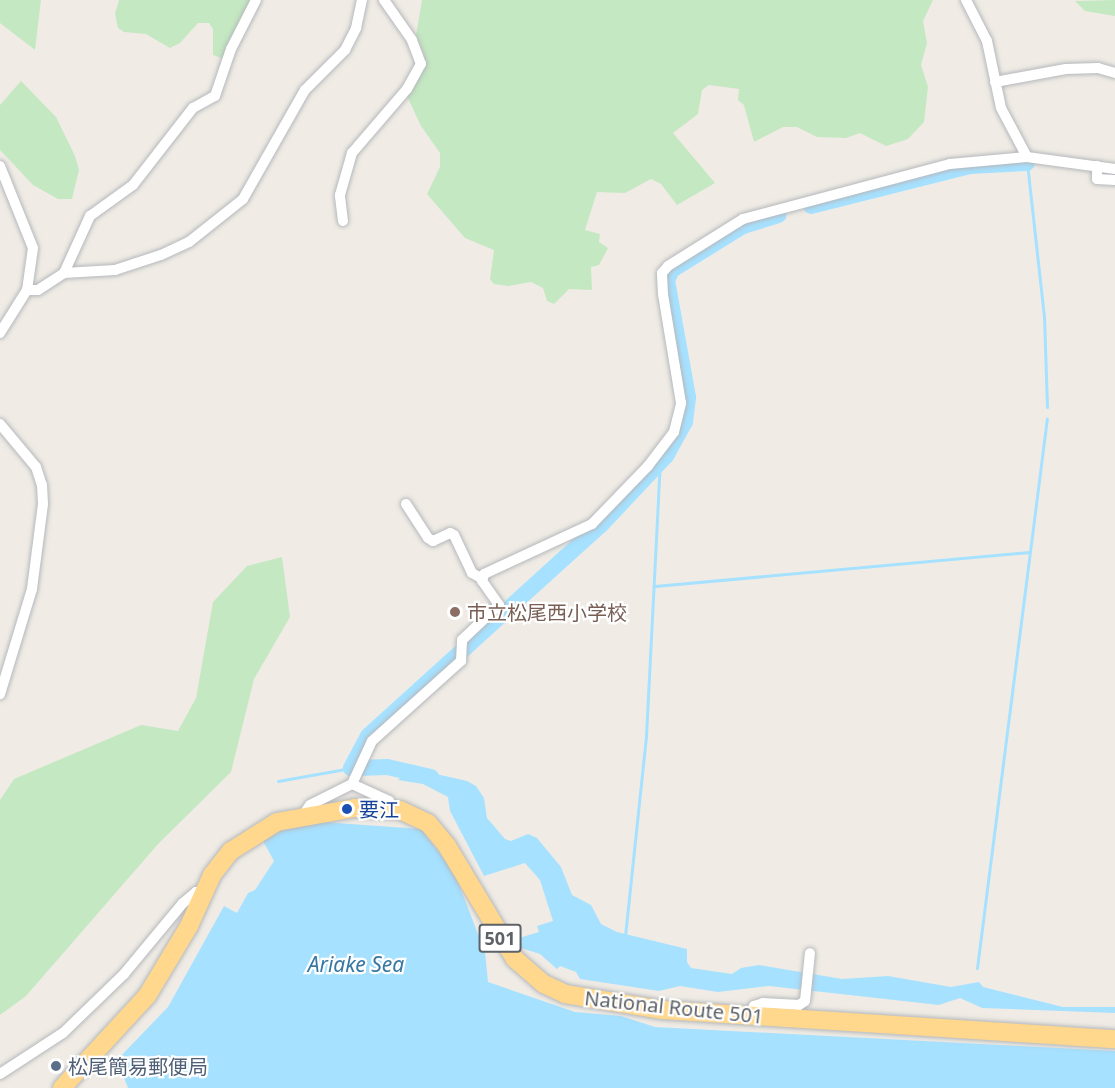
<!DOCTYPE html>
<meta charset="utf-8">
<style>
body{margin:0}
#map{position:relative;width:1115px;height:1088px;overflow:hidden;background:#f0ece5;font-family:"Noto Sans","Noto Sans JP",sans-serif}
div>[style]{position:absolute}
.green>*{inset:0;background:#c4e8c1}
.water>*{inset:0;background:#a6e1ff}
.stream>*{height:3px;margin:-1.5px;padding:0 1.5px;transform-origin:1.5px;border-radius:1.5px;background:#a6e1ff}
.river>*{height:16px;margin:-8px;padding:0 8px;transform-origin:8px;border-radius:8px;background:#a6e1ff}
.roads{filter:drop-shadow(0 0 2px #b5b8bc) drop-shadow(0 0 2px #b5b8bc)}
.street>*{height:10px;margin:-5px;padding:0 5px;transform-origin:5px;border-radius:5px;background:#fff}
.highway>*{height:18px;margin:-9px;padding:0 9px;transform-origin:9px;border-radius:9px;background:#ffd78d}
.dots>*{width:16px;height:16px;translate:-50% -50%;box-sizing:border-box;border:3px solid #fff;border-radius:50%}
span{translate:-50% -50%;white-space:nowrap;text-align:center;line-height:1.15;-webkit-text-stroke:4.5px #fff;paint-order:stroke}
.shield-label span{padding:2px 4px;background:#fff;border:2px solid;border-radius:4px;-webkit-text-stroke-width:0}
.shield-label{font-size:18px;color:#5d6266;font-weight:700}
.education-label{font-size:20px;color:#785e54}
.left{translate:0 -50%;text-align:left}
.transit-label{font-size:20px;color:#164399}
.street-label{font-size:20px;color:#5d6266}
.service-label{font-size:20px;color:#4e5e75}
.water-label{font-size:21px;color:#3977a3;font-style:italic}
</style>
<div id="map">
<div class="green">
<div style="clip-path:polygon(0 0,41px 0,35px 50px,0 23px)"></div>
<div style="clip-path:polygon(119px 0,252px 0,224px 59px,213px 55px,213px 29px,209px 23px,198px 23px,180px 43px,170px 48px,146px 34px,124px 32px,118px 28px,115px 14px)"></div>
<div style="clip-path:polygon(422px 0,933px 0,923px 21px,927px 43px,921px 65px,928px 87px,924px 122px,908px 139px,886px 146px,860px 133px,846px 138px,817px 137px,797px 127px,783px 127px,754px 142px,744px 105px,738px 100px,739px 89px,709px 85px,702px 90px,698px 114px,673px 133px,715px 183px,677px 205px,661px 184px,651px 179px,625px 193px,597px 192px,585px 230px,600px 234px,599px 242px,608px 248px,599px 265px,591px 267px,592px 290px,569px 289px,554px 304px,547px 301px,543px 288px,531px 282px,508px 286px,494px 284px,490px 279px,494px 250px,465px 238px,427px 194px,440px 167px,440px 153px,421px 126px,406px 94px,424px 55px,416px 35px)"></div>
<div style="clip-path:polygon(1115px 0,1115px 16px,1085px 11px,1075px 1px)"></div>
<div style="clip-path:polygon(21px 81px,56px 117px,75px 156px,79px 170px,72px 199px,58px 199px,33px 185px,0 150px,0 105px)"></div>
<div style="clip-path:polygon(282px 557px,290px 617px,254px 679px,231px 772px,158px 844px,26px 996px,0 1015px,0 800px,14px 779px,141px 725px,178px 731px,196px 698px,213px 602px,247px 566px)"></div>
</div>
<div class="water">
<div style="clip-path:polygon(410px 768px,467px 781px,476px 786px,484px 798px,487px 818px,505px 839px,511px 841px,528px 834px,537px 838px,561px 867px,572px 895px,591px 905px,601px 924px,617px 932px,687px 949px,687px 962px,691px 968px,732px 974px,741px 968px,759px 965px,842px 979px,888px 976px,951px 987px,979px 982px,983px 987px,1063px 1007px,1115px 1007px,1115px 1013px,982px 1008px,960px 998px,939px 1005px,769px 986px,718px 992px,680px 986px,659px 991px,580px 979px,576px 972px,560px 966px,557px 969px,540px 954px,521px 948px,519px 938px,539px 932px,537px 926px,553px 921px,540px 880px,525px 863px,484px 876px,450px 811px,448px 797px,423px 784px,398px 780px)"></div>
<div style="clip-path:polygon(322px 822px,421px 829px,454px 872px,485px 952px,488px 982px,575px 1012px,621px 1016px,655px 1027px,1115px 1051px,1115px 1088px,128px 1088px,117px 1060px,168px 1007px,224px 906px,237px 913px,248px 893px,255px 890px,274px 861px,263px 841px,269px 834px,302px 823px)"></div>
</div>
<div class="stream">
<div style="left:1027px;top:163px;width:154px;rotate:83.7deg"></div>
<div style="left:1044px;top:316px;width:91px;rotate:88.1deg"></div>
<div style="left:655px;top:586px;width:376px;rotate:-5.2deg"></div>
<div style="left:278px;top:781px;width:74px;rotate:-10.1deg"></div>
<div style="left:625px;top:936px;width:201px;rotate:-84deg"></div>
<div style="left:646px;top:736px;width:274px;rotate:-87.1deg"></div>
<div style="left:977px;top:968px;width:554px;rotate:-82.75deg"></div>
</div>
<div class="river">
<div style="left:811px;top:206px;width:164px;rotate:-14.1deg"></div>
<div style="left:970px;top:166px;width:57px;rotate:-3deg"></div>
<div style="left:431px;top:777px;width:45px;rotate:-167.2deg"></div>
<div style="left:387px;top:767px;width:36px;rotate:178deg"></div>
<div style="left:351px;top:768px;width:36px;rotate:-62deg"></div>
<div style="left:368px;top:736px;width:313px;rotate:-42.2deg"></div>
<div style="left:600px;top:526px;width:96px;rotate:-46.7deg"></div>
<div style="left:666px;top:456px;width:39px;rotate:-61deg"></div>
<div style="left:685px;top:422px;width:25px;rotate:-83deg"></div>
<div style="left:688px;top:397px;width:119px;rotate:-100.2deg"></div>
<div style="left:667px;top:280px;width:11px;rotate:-63deg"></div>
<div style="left:672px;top:270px;width:84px;rotate:-31.8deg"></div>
<div style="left:743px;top:226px;width:37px;rotate:-17deg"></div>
</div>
<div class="roads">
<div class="street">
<div style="left:966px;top:0;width:46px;rotate:62.9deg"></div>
<div style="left:987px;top:41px;width:68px;rotate:78.2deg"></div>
<div style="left:1001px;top:108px;width:55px;rotate:62deg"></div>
<div style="left:995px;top:82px;width:72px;rotate:-10.4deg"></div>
<div style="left:1066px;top:69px;width:32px;rotate:-2deg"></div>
<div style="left:1098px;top:68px;width:18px;rotate:16deg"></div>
<div style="left:0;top:166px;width:88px;rotate:68.1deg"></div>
<div style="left:33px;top:248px;width:42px;rotate:98.1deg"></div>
<div style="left:27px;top:290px;width:51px;rotate:122.1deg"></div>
<div style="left:1097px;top:166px;width:13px;rotate:90deg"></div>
<div style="left:1097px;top:179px;width:18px;rotate:3deg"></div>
<div style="left:343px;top:221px;width:26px;rotate:-97deg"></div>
<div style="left:340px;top:195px;width:44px;rotate:-74.1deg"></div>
<div style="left:352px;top:153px;width:84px;rotate:-49.3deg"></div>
<div style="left:407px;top:89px;width:29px;rotate:-61deg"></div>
<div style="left:421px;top:64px;width:26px;rotate:-111deg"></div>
<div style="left:412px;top:40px;width:49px;rotate:-125deg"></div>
<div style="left:64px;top:273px;width:63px;rotate:-65.5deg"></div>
<div style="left:90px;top:216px;width:53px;rotate:-35.8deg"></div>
<div style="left:133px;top:185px;width:98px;rotate:-52.1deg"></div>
<div style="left:193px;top:108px;width:25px;rotate:-29deg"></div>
<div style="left:215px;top:96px;width:50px;rotate:-71.2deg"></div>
<div style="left:231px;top:49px;width:55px;rotate:-63deg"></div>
<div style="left:27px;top:290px;width:11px"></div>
<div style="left:38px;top:290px;width:31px;rotate:-33deg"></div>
<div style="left:64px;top:273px;width:51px;rotate:-3.4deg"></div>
<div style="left:115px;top:270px;width:48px;rotate:-18.1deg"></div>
<div style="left:161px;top:255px;width:31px;rotate:-25deg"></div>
<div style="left:189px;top:242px;width:69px;rotate:-38.5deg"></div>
<div style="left:243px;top:199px;width:125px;rotate:-60.4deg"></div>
<div style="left:305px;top:90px;width:57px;rotate:-45deg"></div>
<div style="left:345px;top:50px;width:25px;rotate:-63deg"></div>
<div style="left:356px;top:28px;width:29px;rotate:-78deg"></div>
<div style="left:0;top:424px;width:56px;rotate:50.1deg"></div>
<div style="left:36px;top:467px;width:19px;rotate:72deg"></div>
<div style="left:42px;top:485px;width:19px;rotate:87deg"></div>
<div style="left:43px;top:504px;width:86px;rotate:97.4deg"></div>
<div style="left:32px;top:589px;width:110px;rotate:106.9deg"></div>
<div style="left:406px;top:504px;width:40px;rotate:57.1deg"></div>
<div style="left:428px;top:538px;width:6px;rotate:31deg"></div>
<div style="left:433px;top:541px;width:19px;rotate:-25deg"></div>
<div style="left:450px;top:533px;width:4px;rotate:27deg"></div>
<div style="left:454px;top:535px;width:42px;rotate:64.7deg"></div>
<div style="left:472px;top:573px;width:10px;rotate:29deg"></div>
<div style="left:352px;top:784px;width:41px;rotate:24.7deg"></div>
<div style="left:389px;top:801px;width:7px;rotate:74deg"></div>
<div style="left:303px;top:815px;width:12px;rotate:-55deg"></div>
<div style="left:310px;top:805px;width:47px;rotate:-26.6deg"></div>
<div style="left:352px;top:784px;width:47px;rotate:-65.1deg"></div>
<div style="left:372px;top:741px;width:120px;rotate:-42deg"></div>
<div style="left:461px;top:661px;width:21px;rotate:-87deg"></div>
<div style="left:462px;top:640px;width:51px;rotate:-43.4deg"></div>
<div style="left:499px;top:605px;width:29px;rotate:-125deg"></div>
<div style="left:482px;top:581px;width:7px;rotate:-74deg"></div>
<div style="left:484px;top:574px;width:119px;rotate:-24.8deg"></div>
<div style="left:592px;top:524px;width:81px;rotate:-46deg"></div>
<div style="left:648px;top:466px;width:43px;rotate:-52.6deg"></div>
<div style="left:674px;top:432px;width:30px;rotate:-76deg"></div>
<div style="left:681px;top:403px;width:110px;rotate:-99.4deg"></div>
<div style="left:663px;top:294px;width:21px;rotate:-93deg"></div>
<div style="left:662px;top:273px;width:9px;rotate:-49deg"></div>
<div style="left:668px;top:266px;width:89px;rotate:-32.1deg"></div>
<div style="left:743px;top:219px;width:214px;rotate:-14.9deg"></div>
<div style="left:950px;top:164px;width:77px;rotate:-5.2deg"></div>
<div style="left:1027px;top:157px;width:89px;rotate:7.8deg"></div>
<div style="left:750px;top:1015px;width:10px;rotate:-66deg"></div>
<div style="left:754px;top:1006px;width:9px;rotate:-18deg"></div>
<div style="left:763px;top:1003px;width:36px;rotate:3deg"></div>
<div style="left:799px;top:1005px;width:7px;rotate:-34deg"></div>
<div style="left:805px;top:1001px;width:48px;rotate:-84.1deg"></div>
<div style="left:0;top:1074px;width:75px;rotate:-33.1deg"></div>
<div style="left:63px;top:1033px;width:85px;rotate:-44deg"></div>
<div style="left:124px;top:974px;width:92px;rotate:-50.3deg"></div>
<div style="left:183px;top:903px;width:17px;rotate:-40deg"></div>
<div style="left:196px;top:892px;width:8px;rotate:-7deg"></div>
</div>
<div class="highway">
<div style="left:62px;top:1088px;width:125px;rotate:-47.3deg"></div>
<div style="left:147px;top:996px;width:82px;rotate:-59deg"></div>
<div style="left:189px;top:926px;width:56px;rotate:-65.7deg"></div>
<div style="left:212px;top:875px;width:31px;rotate:-52deg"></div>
<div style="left:231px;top:851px;width:54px;rotate:-32.2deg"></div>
<div style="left:277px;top:822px;width:79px;rotate:-10.2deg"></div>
<div style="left:355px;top:808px;width:45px;rotate:2.5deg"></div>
<div style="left:400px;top:810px;width:31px;rotate:25deg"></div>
<div style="left:428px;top:823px;width:30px;rotate:50deg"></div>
<div style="left:447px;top:846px;width:132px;rotate:59deg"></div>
<div style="left:515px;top:959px;width:38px;rotate:41deg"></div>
<div style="left:544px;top:984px;width:23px;rotate:25deg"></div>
<div style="left:565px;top:994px;width:99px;rotate:9.3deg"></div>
<div style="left:663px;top:1010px;width:453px;rotate:3.7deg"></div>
</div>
</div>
<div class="dots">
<div style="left:455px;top:612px;background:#8d6e63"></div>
<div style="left:347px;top:809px;background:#1a4fb4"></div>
<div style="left:56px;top:1066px;background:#5c6f8a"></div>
</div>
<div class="shield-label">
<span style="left:500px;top:938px">501</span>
</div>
<div class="education-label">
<span class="left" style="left:467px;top:612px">市立松尾西小学校</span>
</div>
<div class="transit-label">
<span class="left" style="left:359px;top:809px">要江</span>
</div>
<div class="street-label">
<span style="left:674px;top:1007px;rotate:6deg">National Route 501</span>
</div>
<div class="service-label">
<span class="left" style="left:68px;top:1066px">松尾簡易郵便局</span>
</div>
<div class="water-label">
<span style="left:356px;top:964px">Ariake Sea</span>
</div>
</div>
